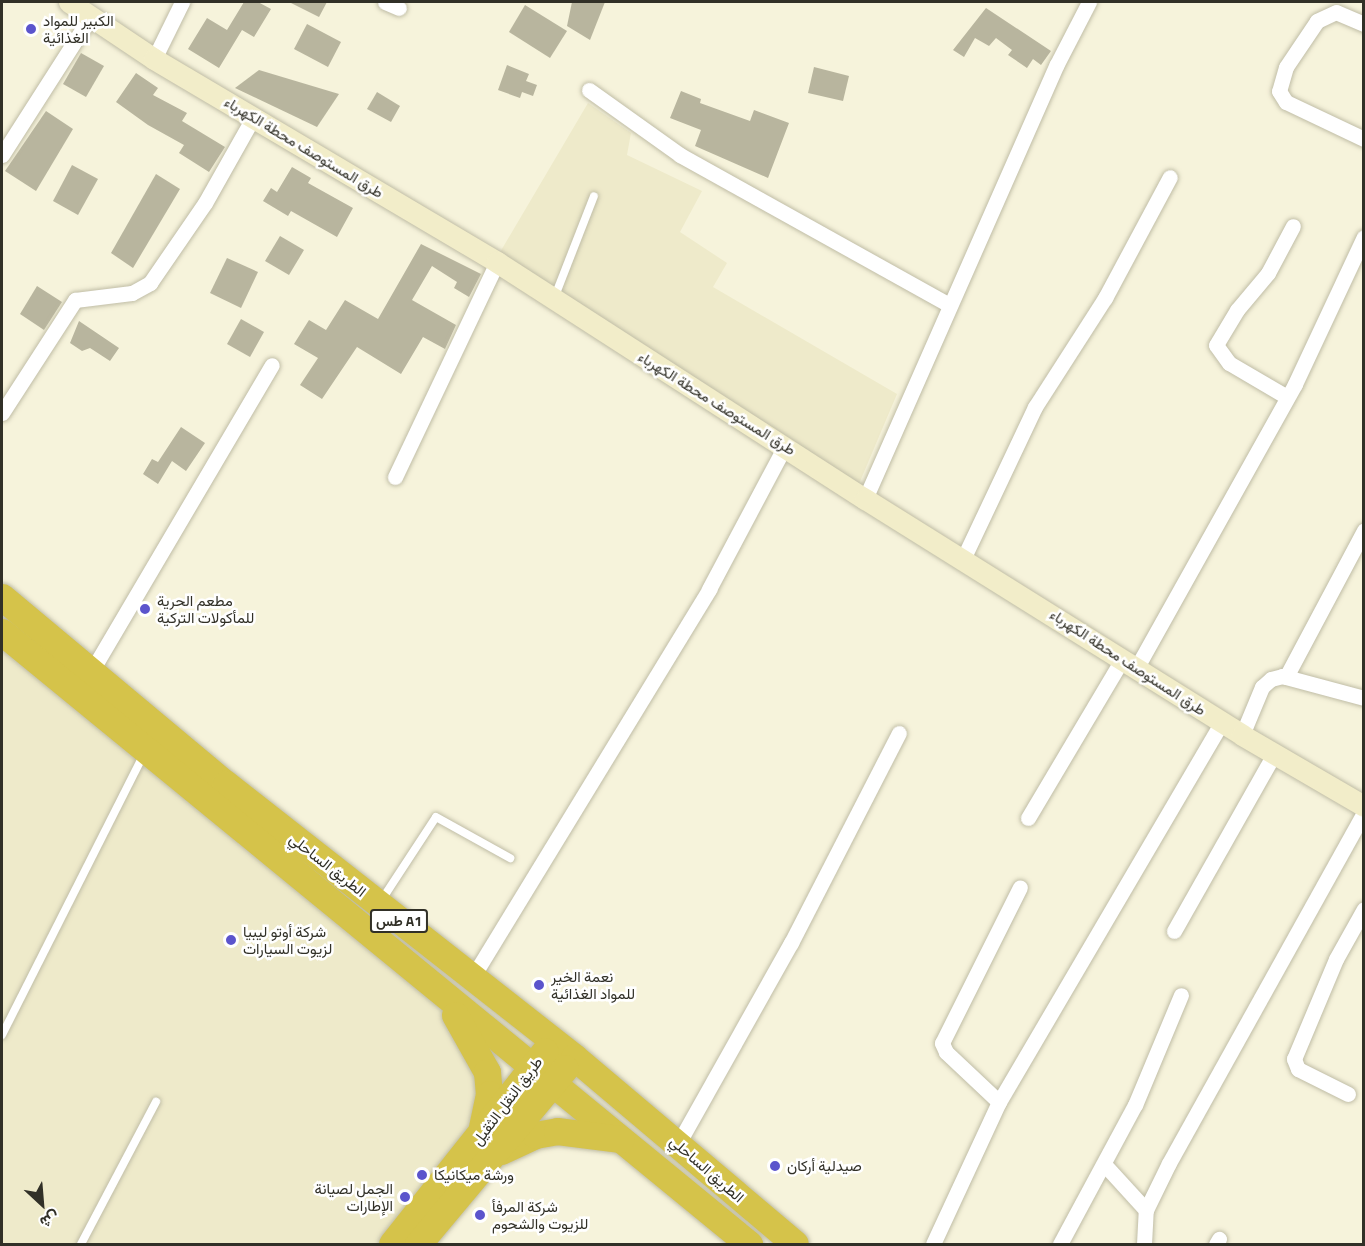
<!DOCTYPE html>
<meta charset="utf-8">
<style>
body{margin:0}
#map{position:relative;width:1365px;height:1246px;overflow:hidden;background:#f6f3db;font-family:"Titillium Web",Vazirmatn,sans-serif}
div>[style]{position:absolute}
.built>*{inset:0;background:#eeeaca}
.building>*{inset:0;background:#b8b59e}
.roads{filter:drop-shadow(0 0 2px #c0bda6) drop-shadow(0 0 2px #c0bda6)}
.lane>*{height:8px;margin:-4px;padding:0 4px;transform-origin:4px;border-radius:4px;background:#fff}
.street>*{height:15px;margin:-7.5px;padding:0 7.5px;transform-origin:7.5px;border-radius:7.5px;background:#fff}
.secondary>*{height:21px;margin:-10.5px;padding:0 10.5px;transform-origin:10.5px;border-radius:10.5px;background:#f2edc9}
.highway>*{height:27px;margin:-13.5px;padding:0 13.5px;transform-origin:13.5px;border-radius:13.5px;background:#d5c34a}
.dots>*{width:16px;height:16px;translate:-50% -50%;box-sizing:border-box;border:3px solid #fff;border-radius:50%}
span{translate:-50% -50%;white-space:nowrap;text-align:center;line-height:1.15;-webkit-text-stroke:5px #fff;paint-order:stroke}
.shield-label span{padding:2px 4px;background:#fff;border:2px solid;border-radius:4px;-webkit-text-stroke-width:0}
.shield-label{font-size:14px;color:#313027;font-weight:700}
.poi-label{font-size:15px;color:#313027}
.left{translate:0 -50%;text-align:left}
.right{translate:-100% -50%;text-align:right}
.street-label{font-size:15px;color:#313027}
.frame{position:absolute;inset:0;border:3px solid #313027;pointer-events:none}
.north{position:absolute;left:12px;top:1174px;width:60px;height:60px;-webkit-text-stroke:4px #fff;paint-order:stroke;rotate:154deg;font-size:16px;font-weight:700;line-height:24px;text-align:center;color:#313027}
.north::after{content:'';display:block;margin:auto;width:21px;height:27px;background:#313027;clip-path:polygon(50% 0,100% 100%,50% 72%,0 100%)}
</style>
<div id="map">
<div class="built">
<div style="clip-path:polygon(588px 103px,631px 133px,627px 155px,702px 191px,680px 232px,727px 263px,713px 287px,897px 394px,853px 498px,496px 259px)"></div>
<div style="clip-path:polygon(2px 632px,445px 998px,487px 1107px,392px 1244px,2px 1244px)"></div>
</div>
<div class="building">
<div style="clip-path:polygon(244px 2px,258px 2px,271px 9px,254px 37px,242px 30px,219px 68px,188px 49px,207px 18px,227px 30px)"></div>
<div style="clip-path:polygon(289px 2px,327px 2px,319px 17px)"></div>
<div style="clip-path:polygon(572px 2px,605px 2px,590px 40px,567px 26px)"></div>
<div style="clip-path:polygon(525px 5px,567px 31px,550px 58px,509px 32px)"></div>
<div style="clip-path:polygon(986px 8px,1051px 51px,1041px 65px,1033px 59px,1027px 68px,1008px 55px,1012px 50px,996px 38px,989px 46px,975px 38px,964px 57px,953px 50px)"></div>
<div style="clip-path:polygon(307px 24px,341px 42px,328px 67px,294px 49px)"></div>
<div style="clip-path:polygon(81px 53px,104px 66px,86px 97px,63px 84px)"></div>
<div style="clip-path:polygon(507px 65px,529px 74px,526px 81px,537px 85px,533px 96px,522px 92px,520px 98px,498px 90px)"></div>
<div style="clip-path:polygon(814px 67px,849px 76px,843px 101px,808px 93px)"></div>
<div style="clip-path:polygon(259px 70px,339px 94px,317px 127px,235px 88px)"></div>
<div style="clip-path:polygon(136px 73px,158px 88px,153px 95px,187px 113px,182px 121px,225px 147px,209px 172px,179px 153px,184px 145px,148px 125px,116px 102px)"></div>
<div style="clip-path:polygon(681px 91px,701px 99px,700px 103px,750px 121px,754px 110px,789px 123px,768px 178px,695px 146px,701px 130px,670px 118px)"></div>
<div style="clip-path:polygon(377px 92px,400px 106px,391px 122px,367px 109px)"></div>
<div style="clip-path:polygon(46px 111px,73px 129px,36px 191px,5px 171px)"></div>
<div style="clip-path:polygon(72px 165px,98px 179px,78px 215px,53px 201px)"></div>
<div style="clip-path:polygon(292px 167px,311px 178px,308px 183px,353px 208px,337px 237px,291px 211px,288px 216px,263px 201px,271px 188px,277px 192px)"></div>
<div style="clip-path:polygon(156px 174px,180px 189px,133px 268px,111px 253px)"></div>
<div style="clip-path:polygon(280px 236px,304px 250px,289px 275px,265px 261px)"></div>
<div style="clip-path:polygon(421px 244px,481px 274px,469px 297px,454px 288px,457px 282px,432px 266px,412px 300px,456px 325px,445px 349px,423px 337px,401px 374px,357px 347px,322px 399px,300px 385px,318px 358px,294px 344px,309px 320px,326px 330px,345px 300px,378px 319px)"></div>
<div style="clip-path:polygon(227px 258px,258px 272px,241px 308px,210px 293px)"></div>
<div style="clip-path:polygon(37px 286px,62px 302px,44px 330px,20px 314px)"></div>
<div style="clip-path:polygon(241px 319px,264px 332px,250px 357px,227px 344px)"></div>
<div style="clip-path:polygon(79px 321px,119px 348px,110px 361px,90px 348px,82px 351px,70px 343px)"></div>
<div style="clip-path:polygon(181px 427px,205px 443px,186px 471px,172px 461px,158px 484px,143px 474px,152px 459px,158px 462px)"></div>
</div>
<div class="roads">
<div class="lane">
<div style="left:555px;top:296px;width:107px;rotate:-68.7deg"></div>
<div style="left:381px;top:901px;width:100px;rotate:-56.8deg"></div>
<div style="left:436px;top:817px;width:85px;rotate:29deg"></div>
<div style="left:2px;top:1035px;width:315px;rotate:-63.2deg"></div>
<div style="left:81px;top:1244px;width:161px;rotate:-62.2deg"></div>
</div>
<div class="street">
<div style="left:385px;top:2px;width:15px;rotate:23deg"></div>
<div style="left:1364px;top:24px;width:30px;rotate:-157deg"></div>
<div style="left:1336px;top:12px;width:21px;rotate:155deg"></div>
<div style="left:1317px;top:21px;width:55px;rotate:124deg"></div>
<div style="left:1286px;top:67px;width:25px;rotate:106deg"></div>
<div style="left:1279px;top:91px;width:13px;rotate:58deg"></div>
<div style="left:1286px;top:102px;width:86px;rotate:25.4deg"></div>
<div style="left:154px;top:59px;width:64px;rotate:-63.8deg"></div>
<div style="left:589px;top:90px;width:112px;rotate:35.5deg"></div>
<div style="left:680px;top:155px;width:308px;rotate:29.1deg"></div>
<div style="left:2px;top:155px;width:165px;rotate:-57.4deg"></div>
<div style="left:1287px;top:397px;width:67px;rotate:-149.6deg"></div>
<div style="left:1229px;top:363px;width:22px;rotate:-126deg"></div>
<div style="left:1216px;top:345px;width:41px;rotate:-59deg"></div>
<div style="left:1237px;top:310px;width:48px;rotate:-50deg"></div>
<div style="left:1268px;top:273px;width:53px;rotate:-62deg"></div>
<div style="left:2px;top:413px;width:135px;rotate:-57.1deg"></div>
<div style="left:75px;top:300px;width:57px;rotate:-7deg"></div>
<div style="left:132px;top:293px;width:21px;rotate:-29deg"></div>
<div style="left:150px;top:283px;width:97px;rotate:-55.5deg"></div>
<div style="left:205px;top:203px;width:100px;rotate:-60.6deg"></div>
<div style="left:395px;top:477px;width:238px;rotate:-64.6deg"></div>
<div style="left:865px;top:499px;width:475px;rotate:-66.2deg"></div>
<div style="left:1057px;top:64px;width:70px;rotate:-62.7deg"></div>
<div style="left:964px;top:557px;width:166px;rotate:-64.7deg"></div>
<div style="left:1035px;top:407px;width:130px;rotate:-57.3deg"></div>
<div style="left:1105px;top:298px;width:137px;rotate:-61.8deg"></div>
<div style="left:1137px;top:667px;width:324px;rotate:-60.8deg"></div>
<div style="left:1295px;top:384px;width:162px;rotate:-64.9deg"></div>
<div style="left:91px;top:672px;width:356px;rotate:-59.5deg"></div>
<div style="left:1286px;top:677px;width:166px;rotate:-62deg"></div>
<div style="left:1242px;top:735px;width:52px;rotate:-67.4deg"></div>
<div style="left:1262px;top:687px;width:12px;rotate:-42deg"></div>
<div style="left:1271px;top:679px;width:11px;rotate:-15deg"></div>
<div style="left:1282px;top:676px;width:85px;rotate:15deg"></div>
<div style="left:1028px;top:818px;width:186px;rotate:-59.3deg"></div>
<div style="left:1174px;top:931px;width:203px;rotate:-60.5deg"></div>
<div style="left:472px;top:978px;width:456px;rotate:-58.6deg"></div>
<div style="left:709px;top:589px;width:162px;rotate:-62deg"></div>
<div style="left:1348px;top:1094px;width:56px;rotate:-153.4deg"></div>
<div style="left:1298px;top:1069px;width:11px;rotate:-112deg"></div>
<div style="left:1294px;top:1059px;width:108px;rotate:-67.2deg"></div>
<div style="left:1336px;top:959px;width:57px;rotate:-60.8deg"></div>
<div style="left:999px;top:1102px;width:73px;rotate:-136.7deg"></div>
<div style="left:946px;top:1052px;width:10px;rotate:-114deg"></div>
<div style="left:942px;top:1043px;width:174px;rotate:-63.4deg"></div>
<div style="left:678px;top:1144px;width:231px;rotate:-60.7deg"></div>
<div style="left:791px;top:943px;width:236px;rotate:-62.8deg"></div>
<div style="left:1104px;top:1164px;width:62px;rotate:47.6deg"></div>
<div style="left:933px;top:1244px;width:157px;rotate:-65.1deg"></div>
<div style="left:999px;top:1102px;width:441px;rotate:-59.6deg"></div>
<div style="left:1060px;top:1244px;width:158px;rotate:-61.7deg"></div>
<div style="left:1135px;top:1105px;width:119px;rotate:-67.3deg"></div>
<div style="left:1144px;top:1244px;width:34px;rotate:-87deg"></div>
<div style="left:1146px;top:1210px;width:52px;rotate:-63.9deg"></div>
<div style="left:1169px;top:1163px;width:402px;rotate:-60.9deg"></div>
<div style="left:1216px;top:1244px;width:6px;rotate:-59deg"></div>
</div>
<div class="secondary">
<div style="left:69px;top:2px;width:102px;rotate:33.8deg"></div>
<div style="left:154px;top:59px;width:399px;rotate:30.6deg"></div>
<div style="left:497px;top:262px;width:438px;rotate:32.8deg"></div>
<div style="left:865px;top:499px;width:445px;rotate:32deg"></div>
<div style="left:1242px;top:735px;width:141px;rotate:30.2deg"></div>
</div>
<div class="highway">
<div style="left:2px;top:597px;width:292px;rotate:39.9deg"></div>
<div style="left:226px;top:784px;width:442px;rotate:38.1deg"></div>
<div style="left:574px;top:1057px;width:289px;rotate:40.2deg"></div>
<div style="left:2px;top:632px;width:966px;rotate:39.33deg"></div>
<div style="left:455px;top:1015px;width:65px;rotate:60.7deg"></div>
<div style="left:487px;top:1072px;width:22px;rotate:85deg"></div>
<div style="left:489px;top:1094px;width:33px;rotate:102deg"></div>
<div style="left:501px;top:1151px;width:38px;rotate:-25deg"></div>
<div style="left:535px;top:1135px;width:22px;rotate:-10deg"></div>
<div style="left:557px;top:1131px;width:64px;rotate:7.2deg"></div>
<div style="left:392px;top:1244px;width:246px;rotate:-51.6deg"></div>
<div style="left:418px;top:1244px;width:229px;rotate:-50.1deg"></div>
</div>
</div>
<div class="dots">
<div style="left:31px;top:29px;background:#5b54cc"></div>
<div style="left:145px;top:609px;background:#5b54cc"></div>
<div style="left:231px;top:940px;background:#5b54cc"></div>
<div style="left:539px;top:985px;background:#5b54cc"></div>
<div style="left:775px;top:1166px;background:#5b54cc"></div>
<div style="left:422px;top:1175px;background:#5b54cc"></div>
<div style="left:405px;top:1197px;background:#5b54cc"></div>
<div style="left:480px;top:1215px;background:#5b54cc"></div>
</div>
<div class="shield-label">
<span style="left:399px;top:921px">طس A1</span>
</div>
<div class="poi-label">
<span class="left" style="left:43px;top:29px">الكبير للمواد<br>الغذائية</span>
<span class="left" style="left:157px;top:609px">مطعم الحرية<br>للمأكولات التركية</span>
<span class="left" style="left:243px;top:940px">شركة أوتو ليبيا<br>لزيوت السيارات</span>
<span class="left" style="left:551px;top:985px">نعمة الخير<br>للمواد الغذائية</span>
<span class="left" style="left:787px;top:1166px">صيدلية أركان</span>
<span class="left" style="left:434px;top:1175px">ورشة ميكانيكا</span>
<span class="right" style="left:393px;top:1197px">الجمل لصيانة<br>الإطارات</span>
<span class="left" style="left:492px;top:1215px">شركة المرفأ<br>للزيوت والشحوم</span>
</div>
<div class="street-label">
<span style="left:304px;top:147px;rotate:31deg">طرق المستوصف محطة الكهرباء</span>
<span style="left:717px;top:403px;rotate:32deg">طرق المستوصف محطة الكهرباء</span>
<span style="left:1128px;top:662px;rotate:33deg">طرق المستوصف محطة الكهرباء</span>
<span style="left:328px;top:865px;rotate:38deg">الطريق الساحلي</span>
<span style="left:507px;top:1101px;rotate:-53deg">طريق النقل الثقيل</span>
<span style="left:707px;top:1169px;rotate:41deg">الطريق الساحلي</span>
</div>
<div class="frame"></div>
<div class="north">ش</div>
</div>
